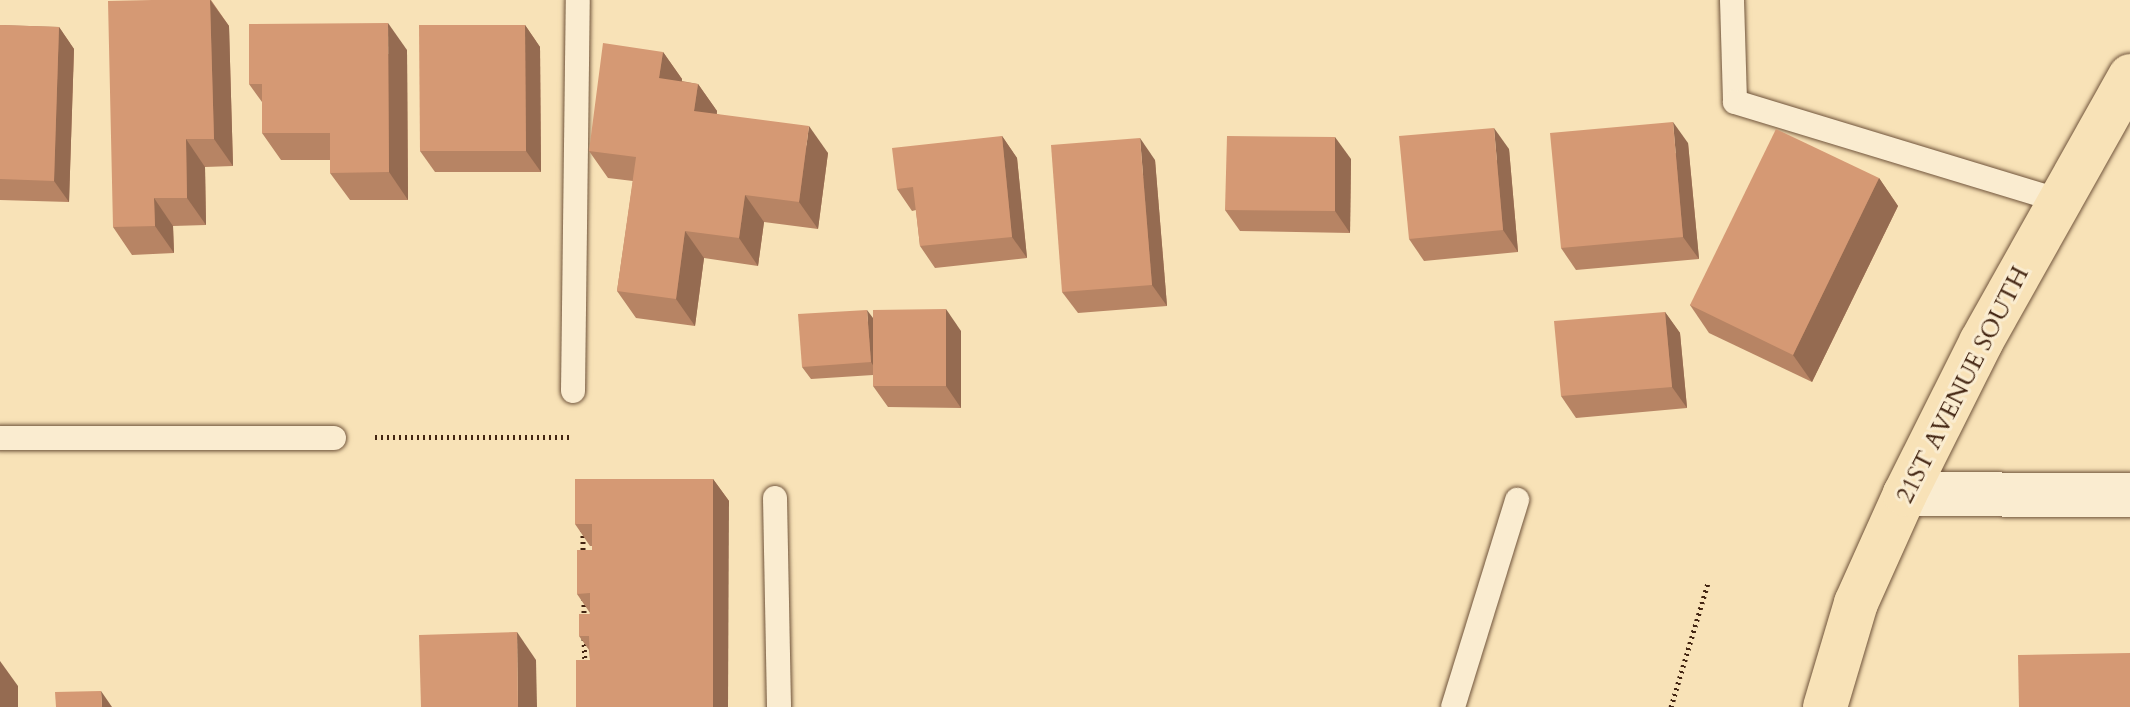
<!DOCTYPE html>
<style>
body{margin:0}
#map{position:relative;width:2130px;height:707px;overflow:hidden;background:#f8e2b7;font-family:Cardo,serif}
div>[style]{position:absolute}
.path>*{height:5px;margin-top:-2.5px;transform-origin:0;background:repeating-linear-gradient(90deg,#432512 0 2px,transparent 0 6px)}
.roads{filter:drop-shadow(0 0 2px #70543b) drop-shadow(0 0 2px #70543b)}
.lane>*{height:24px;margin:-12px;padding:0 12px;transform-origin:12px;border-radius:12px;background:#faecd0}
.street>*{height:44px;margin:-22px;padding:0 22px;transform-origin:22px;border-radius:22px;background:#faecd0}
.primary>*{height:44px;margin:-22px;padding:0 22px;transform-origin:22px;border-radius:22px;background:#f8e2b7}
.wall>*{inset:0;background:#b78464}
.shaded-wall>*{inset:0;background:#956b51}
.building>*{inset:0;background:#d59974}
span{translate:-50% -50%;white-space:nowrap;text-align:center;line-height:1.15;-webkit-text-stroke:6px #faecd0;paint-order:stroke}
.street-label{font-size:24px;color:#432512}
</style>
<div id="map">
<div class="path">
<div style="left:375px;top:437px;width:194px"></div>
<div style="left:583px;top:530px;width:26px;rotate:90deg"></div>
<div style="left:584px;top:598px;width:22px;rotate:90deg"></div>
<div style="left:584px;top:638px;width:26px;rotate:88deg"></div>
<div style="left:1671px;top:707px;width:129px;rotate:-73.4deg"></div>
</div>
<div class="roads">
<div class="lane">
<div style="left:1732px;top:0;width:102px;rotate:88.3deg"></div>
<div style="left:1735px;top:102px;width:341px;rotate:16.9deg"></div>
<div style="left:573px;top:391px;width:391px;rotate:-89.3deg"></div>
<div style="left:0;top:438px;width:334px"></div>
<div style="left:775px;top:498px;width:209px;rotate:88.9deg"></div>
<div style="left:1453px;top:707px;width:217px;rotate:-72.8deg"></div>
</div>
<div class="street">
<div style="left:1905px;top:494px;width:225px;rotate:0.3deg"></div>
</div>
<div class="primary">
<div style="left:1825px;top:707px;width:109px;rotate:-73.4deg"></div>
<div style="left:1856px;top:603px;width:120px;rotate:-65.8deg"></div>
<div style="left:1905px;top:494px;width:170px;rotate:-63.4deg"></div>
<div style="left:1981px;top:342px;width:305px;rotate:-60.7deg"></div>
</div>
</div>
<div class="wall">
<div style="clip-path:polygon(152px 0,211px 0,229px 26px,233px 166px,205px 167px,206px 225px,173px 226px,174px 253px,132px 255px,113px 227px)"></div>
<div style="clip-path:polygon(0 25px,59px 27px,74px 49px,69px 202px,0 200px)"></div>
<div style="clip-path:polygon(525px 25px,540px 47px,541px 172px,435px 172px,420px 151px)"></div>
<div style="clip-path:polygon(407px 50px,408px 200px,350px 200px,330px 173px,330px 160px,281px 160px,262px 133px,262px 102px,249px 84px)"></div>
<div style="clip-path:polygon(663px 52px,682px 79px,682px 81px,698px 84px,717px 111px,717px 114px,828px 153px,818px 229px,764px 222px,758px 266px,704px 258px,695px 326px,636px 318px,617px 291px,633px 181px,608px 178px,589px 151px)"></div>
<div style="clip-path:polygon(1002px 136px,1017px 158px,1027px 258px,935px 268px,920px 246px,916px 210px,912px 211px,897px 189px)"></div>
<div style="clip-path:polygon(1688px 143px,1699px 259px,1576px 270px,1561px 248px)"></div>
<div style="clip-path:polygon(1509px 149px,1518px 252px,1424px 261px,1409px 239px)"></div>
<div style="clip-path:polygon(1351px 159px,1350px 233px,1240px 231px,1225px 210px)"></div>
<div style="clip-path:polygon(1155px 160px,1167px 306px,1078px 313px,1062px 292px)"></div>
<div style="clip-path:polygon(1879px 178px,1898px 206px,1812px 382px,1709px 333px,1690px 305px)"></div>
<div style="clip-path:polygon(1665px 312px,1680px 333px,1687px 408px,1576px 418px,1561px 396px)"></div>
<div style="clip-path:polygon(873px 318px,961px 331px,961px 408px,888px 407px,873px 386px,873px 375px,811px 379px,802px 367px)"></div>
<div style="clip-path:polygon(713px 479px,729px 501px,590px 660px,589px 650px,579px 636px,590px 613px,577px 594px,592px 550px,592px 546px,590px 546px,575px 524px)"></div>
</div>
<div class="shaded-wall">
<div style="clip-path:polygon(210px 0,229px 26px,233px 166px,214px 139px)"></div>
<div style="clip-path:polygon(388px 23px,407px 50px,408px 200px,389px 172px)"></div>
<div style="clip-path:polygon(525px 25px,540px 47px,541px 172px,526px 151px)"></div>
<div style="clip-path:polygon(59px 27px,74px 49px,69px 202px,54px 181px)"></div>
<div style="clip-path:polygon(663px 52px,682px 79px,678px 105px,659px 78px)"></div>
<div style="clip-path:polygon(698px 84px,717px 111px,713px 138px,694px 111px)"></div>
<div style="clip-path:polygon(1673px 122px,1688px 143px,1699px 259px,1683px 237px)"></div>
<div style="clip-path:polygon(809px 126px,828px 153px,818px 229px,799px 202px)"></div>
<div style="clip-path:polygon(1494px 128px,1509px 149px,1518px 252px,1503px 230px)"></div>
<div style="clip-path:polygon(1002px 136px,1017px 158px,1027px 258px,1012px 237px)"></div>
<div style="clip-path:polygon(1335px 137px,1351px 159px,1350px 233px,1335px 211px)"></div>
<div style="clip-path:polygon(1140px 138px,1155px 160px,1167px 306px,1152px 285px)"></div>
<div style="clip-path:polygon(186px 139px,205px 167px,206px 225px,187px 198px)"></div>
<div style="clip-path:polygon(1879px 178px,1898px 206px,1812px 382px,1793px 355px)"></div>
<div style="clip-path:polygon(745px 195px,764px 222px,758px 266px,739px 238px)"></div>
<div style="clip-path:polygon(154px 198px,173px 226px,174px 253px,155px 226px)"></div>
<div style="clip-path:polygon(685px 231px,704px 258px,695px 326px,676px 299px)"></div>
<div style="clip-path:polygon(946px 309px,961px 331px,961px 408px,946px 386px)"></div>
<div style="clip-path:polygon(867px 310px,876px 322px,879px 375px,871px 362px)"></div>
<div style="clip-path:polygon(1665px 312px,1680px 333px,1687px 408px,1672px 387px)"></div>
<div style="clip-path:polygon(713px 479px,729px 501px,728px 707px,713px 707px)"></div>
<div style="clip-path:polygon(517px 632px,536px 660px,537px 707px,518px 707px)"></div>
<div style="clip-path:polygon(0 661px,18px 686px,18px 707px,0 707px)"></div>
<div style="clip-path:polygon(101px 691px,112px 707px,102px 707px)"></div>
</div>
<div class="building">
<div style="clip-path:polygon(152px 0,210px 0,214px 139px,186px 139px,187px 198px,154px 198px,155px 226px,113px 227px,108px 1px)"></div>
<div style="clip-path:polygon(388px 23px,389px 172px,330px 173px,330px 133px,262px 133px,262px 84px,249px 84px,249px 24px)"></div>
<div style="clip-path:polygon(0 25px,59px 27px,54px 181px,0 179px)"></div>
<div style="clip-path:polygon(419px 25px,525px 25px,526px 151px,420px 151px)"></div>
<div style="clip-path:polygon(603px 43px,663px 52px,659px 78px,698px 84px,694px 111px,809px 126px,799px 202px,745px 195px,739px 238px,685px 231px,676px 299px,617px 291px,636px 157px,589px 151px)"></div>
<div style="clip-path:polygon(1673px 122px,1683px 237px,1561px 248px,1550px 133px)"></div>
<div style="clip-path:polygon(1494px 128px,1503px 230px,1409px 239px,1399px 136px)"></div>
<div style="clip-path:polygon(1776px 129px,1879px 178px,1793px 355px,1690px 305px)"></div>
<div style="clip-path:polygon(1002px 136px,1012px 237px,920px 246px,913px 187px,897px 189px,892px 148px)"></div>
<div style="clip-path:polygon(1227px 136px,1335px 137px,1335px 211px,1225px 210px)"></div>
<div style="clip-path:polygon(1140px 138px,1152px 285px,1062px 292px,1051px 145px)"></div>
<div style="clip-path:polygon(946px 309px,946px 386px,873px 386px,873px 310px)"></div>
<div style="clip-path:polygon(867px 310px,871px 362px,802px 367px,798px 314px)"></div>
<div style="clip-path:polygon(1665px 312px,1672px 387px,1561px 396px,1554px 321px)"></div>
<div style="clip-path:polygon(575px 479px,713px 479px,713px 707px,576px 707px,576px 660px,590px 660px,589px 636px,579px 636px,579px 614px,590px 614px,590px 593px,577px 594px,577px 550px,592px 550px,592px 524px,575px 524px)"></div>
<div style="clip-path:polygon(517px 632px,518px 707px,421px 707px,419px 635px)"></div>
<div style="clip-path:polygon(2130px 653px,2130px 707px,2019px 707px,2018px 655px)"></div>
<div style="clip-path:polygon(101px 691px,102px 707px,56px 707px,55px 692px)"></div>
</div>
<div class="street-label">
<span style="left:1963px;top:385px;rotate:-63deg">21ST AVENUE SOUTH</span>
</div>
</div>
